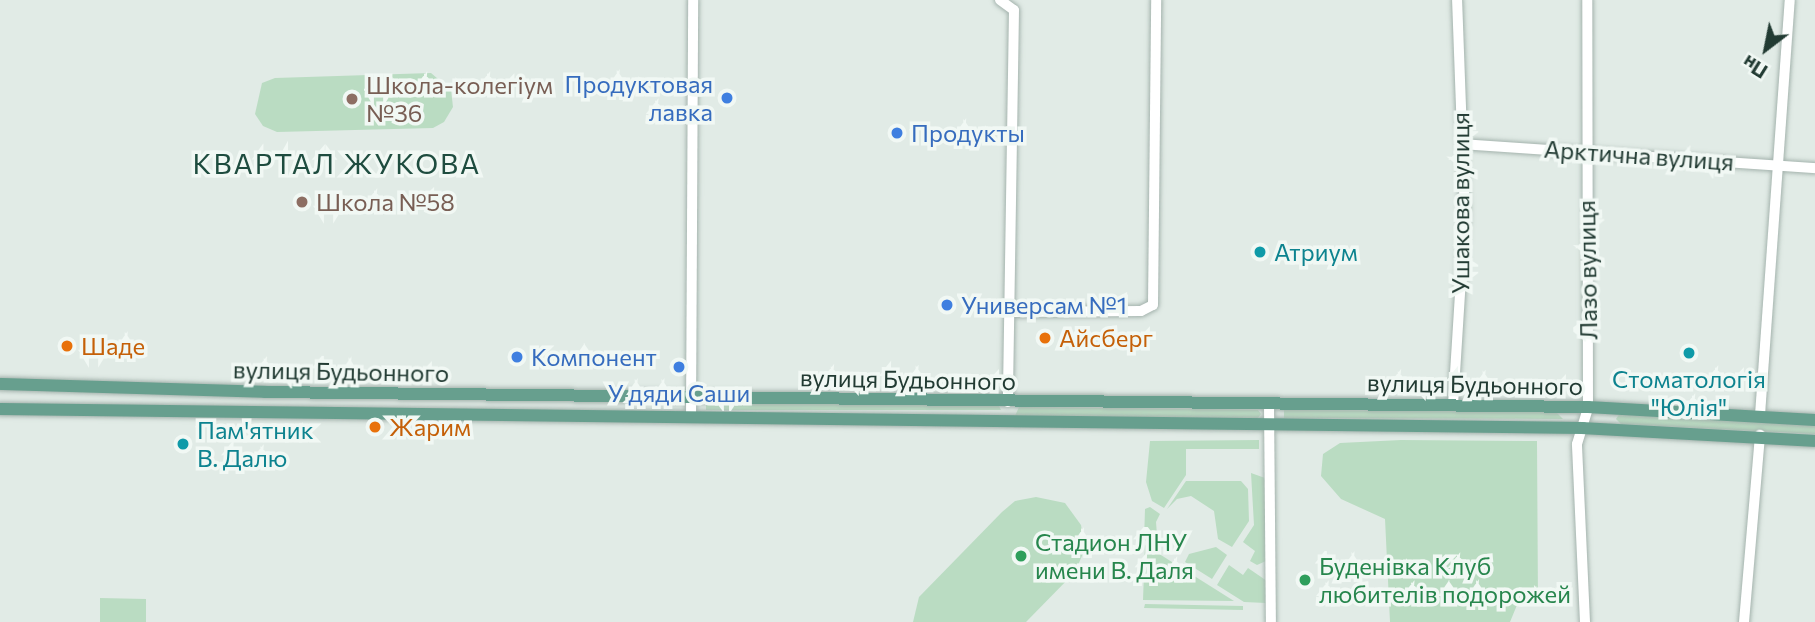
<!DOCTYPE html>
<meta charset="utf-8">
<style>
body{margin:0}
#map{position:relative;width:1815px;height:622px;overflow:hidden;background:#e1ebe6;font-family:Commissioner,sans-serif}
div>[style]{position:absolute}
.green>*{inset:0;background:#badcc2}
.roads{filter:drop-shadow(0 0 2px #a4b3ad) drop-shadow(0 0 2px #a4b3ad)}
.minor>*{height:10px;margin:-5px;padding:0 5px;transform-origin:5px;border-radius:5px;background:#fff}
.major>*{height:12px;margin:-6px;padding:0 6px;transform-origin:6px;border-radius:6px;background:#679f8e}
.dots>*{width:19px;height:19px;translate:-50% -50%;box-sizing:border-box;border:4px solid #f1f8f4;border-radius:50%}
span{translate:-50% -50%;white-space:nowrap;text-align:center;line-height:1.15;-webkit-text-stroke:7px #f1f8f4;paint-order:stroke}
.shop-label{font-size:24px;color:#366cbe}
.right{translate:-100% -50%;text-align:right}
.left{translate:0 -50%;text-align:left}
.education-label{font-size:24px;color:#785e54}
.street-label{font-size:24px;color:#223b33}
.culture-label{font-size:24px;color:#0d838f}
.food-label{font-size:24px;color:#c56008}
.leisure-label{font-size:24px;color:#27864d}
.quarter-label{font-size:28px;color:#1e4c3f;letter-spacing:2px}
.north{position:absolute;left:1731px;top:14px;width:70px;height:70px;-webkit-text-stroke:5px #f1f8f4;paint-order:stroke;rotate:212deg;font-size:19px;font-weight:700;line-height:28px;text-align:center;color:#223b33}
.north::after{content:'';display:block;margin:auto;width:24px;height:32px;background:#223b33;clip-path:polygon(50% 0,100% 100%,50% 72%,0 100%)}
</style>
<div id="map">
<div class="green">
<div style="clip-path:polygon(431px 73px,451px 90px,453px 107px,444px 122px,433px 128px,277px 132px,263px 126px,255px 114px,262px 83px,275px 78px)"></div>
<div style="clip-path:polygon(706px 402px,999px 406px,1001px 410px,706px 410px)"></div>
<div style="clip-path:polygon(1019px 407px,1258px 410px,1261px 414px,1258px 418px,1015px 416px)"></div>
<div style="clip-path:polygon(1284px 410px,1556px 412px,1563px 419px,1284px 418px)"></div>
<div style="clip-path:polygon(1620px 413px,1815px 425px,1815px 434px,1621px 424px,1616px 419px)"></div>
<div style="clip-path:polygon(1259px 440px,1259px 449px,1186px 449px,1186px 475px,1164px 508px,1152px 501px,1146px 482px,1150px 441px)"></div>
<div style="clip-path:polygon(1401px 440px,1537px 441px,1538px 602px,1517px 605px,1510px 622px,1390px 622px,1385px 519px,1341px 499px,1321px 476px,1323px 454px,1340px 443px)"></div>
<div style="clip-path:polygon(1251px 473px,1265px 478px,1266px 561px,1257px 565px,1250px 561px,1255px 551px,1243px 542px,1254px 525px)"></div>
<div style="clip-path:polygon(1186px 481px,1241px 481px,1248px 489px,1249px 521px,1232px 547px,1218px 539px,1214px 511px,1191px 496px,1177px 499px,1167px 509px)"></div>
<div style="clip-path:polygon(1036px 497px,1065px 503px,1081px 525px,1085px 549px,1075px 572px,1026px 622px,913px 622px,919px 597px,1002px 512px,1015px 501px)"></div>
<div style="clip-path:polygon(1150px 507px,1160px 514px,1156px 522px,1158px 548px,1144px 540px,1145px 509px)"></div>
<div style="clip-path:polygon(1145px 545px,1234px 601px,1143px 600px)"></div>
<div style="clip-path:polygon(1216px 547px,1227px 555px,1212px 579px,1185px 562px,1189px 554px)"></div>
<div style="clip-path:polygon(1229px 565px,1243px 575px,1248px 568px,1267px 581px,1266px 603px,1244px 602px,1217px 585px)"></div>
<div style="clip-path:polygon(100px 598px,146px 599px,146px 622px,100px 622px)"></div>
<div style="clip-path:polygon(1145px 604px,1243px 606px,1243px 610px,1144px 608px)"></div>
</div>
<div class="roads">
<div class="minor">
<div style="left:1000px;top:0;width:17px;rotate:36deg"></div>
<div style="left:1014px;top:10px;width:392px;rotate:90.9deg"></div>
<div style="left:1462px;top:144px;width:354px;rotate:3.9deg"></div>
<div style="left:1011px;top:312px;width:130px;rotate:-0.4deg"></div>
<div style="left:1141px;top:311px;width:13px;rotate:-27deg"></div>
<div style="left:1153px;top:305px;width:305px;rotate:-89.4deg"></div>
<div style="left:1269px;top:404px;width:218px;rotate:89.5deg"></div>
<div style="left:1453px;top:405px;width:189px;rotate:-86.4deg"></div>
<div style="left:1465px;top:216px;width:216px;rotate:-92.1deg"></div>
<div style="left:1760px;top:415px;width:416px;rotate:-85.9deg"></div>
<div style="left:691px;top:417px;width:417px;rotate:-89.7deg"></div>
<div style="left:1585px;top:622px;width:178px;rotate:-92.6deg"></div>
<div style="left:1577px;top:444px;width:39px;rotate:-73deg"></div>
<div style="left:1588px;top:407px;width:407px;rotate:-90.1deg"></div>
<div style="left:1744px;top:622px;width:188px;rotate:-85.1deg"></div>
</div>
<div class="major">
<div style="left:0;top:384px;width:265px;rotate:1.7deg"></div>
<div style="left:265px;top:392px;width:1323px;rotate:0.65deg"></div>
<div style="left:1588px;top:407px;width:227px;rotate:3.3deg"></div>
<div style="left:0;top:409px;width:1583px;rotate:0.69deg"></div>
<div style="left:1583px;top:428px;width:232px;rotate:3.2deg"></div>
</div>
</div>
<div class="dots">
<div style="left:727px;top:98px;background:#3f7fe0"></div>
<div style="left:352px;top:99px;background:#8d6e63"></div>
<div style="left:897px;top:133px;background:#3f7fe0"></div>
<div style="left:302px;top:202px;background:#8d6e63"></div>
<div style="left:1260px;top:252px;background:#0f9aa8"></div>
<div style="left:947px;top:305px;background:#3f7fe0"></div>
<div style="left:1045px;top:338px;background:#e8710a"></div>
<div style="left:67px;top:346px;background:#e8710a"></div>
<div style="left:1689px;top:353px;background:#0f9aa8"></div>
<div style="left:517px;top:357px;background:#3f7fe0"></div>
<div style="left:679px;top:367px;background:#3f7fe0"></div>
<div style="left:375px;top:427px;background:#e8710a"></div>
<div style="left:183px;top:444px;background:#0f9aa8"></div>
<div style="left:1021px;top:556px;background:#2e9e5b"></div>
<div style="left:1305px;top:580px;background:#2e9e5b"></div>
</div>
<div class="shop-label">
<span class="right" style="left:713px;top:98px">Продуктовая<br>лавка</span>
<span class="left" style="left:911px;top:133px">Продукты</span>
<span class="left" style="left:961px;top:305px">Универсам №1</span>
<span class="left" style="left:531px;top:357px">Компонент</span>
<span style="left:679px;top:393px">У дяди Саши</span>
</div>
<div class="education-label">
<span class="left" style="left:366px;top:99px">Школа-колегіум<br>№36</span>
<span class="left" style="left:316px;top:202px">Школа №58</span>
</div>
<div class="street-label">
<span style="left:1639px;top:155px;rotate:4deg">Арктична вулиця</span>
<span style="left:1460px;top:203px;rotate:-90deg">Ушакова вулиця</span>
<span style="left:1587px;top:270px;rotate:-91deg">Лазо вулиця</span>
<span style="left:341px;top:371px;rotate:1deg">вулиця Будьонного</span>
<span style="left:908px;top:379px;rotate:1deg">вулиця Будьонного</span>
<span style="left:1475px;top:384px;rotate:1deg">вулиця Будьонного</span>
</div>
<div class="culture-label">
<span class="left" style="left:1274px;top:252px">Атриум</span>
<span style="left:1689px;top:393px">Стоматологія<br>"Юлія"</span>
<span class="left" style="left:197px;top:444px">Пам'ятник<br>В. Далю</span>
</div>
<div class="food-label">
<span class="left" style="left:1059px;top:338px">Айсберг</span>
<span class="left" style="left:81px;top:346px">Шаде</span>
<span class="left" style="left:389px;top:427px">Жарим</span>
</div>
<div class="leisure-label">
<span class="left" style="left:1035px;top:556px">Стадион ЛНУ<br>имени В. Даля</span>
<span class="left" style="left:1319px;top:580px">Буденівка Клуб<br>любителів подорожей</span>
</div>
<div class="quarter-label">
<span style="left:337px;top:163px">КВАРТАЛ ЖУКОВА</span>
</div>
<div class="north">Пн</div>
</div>
